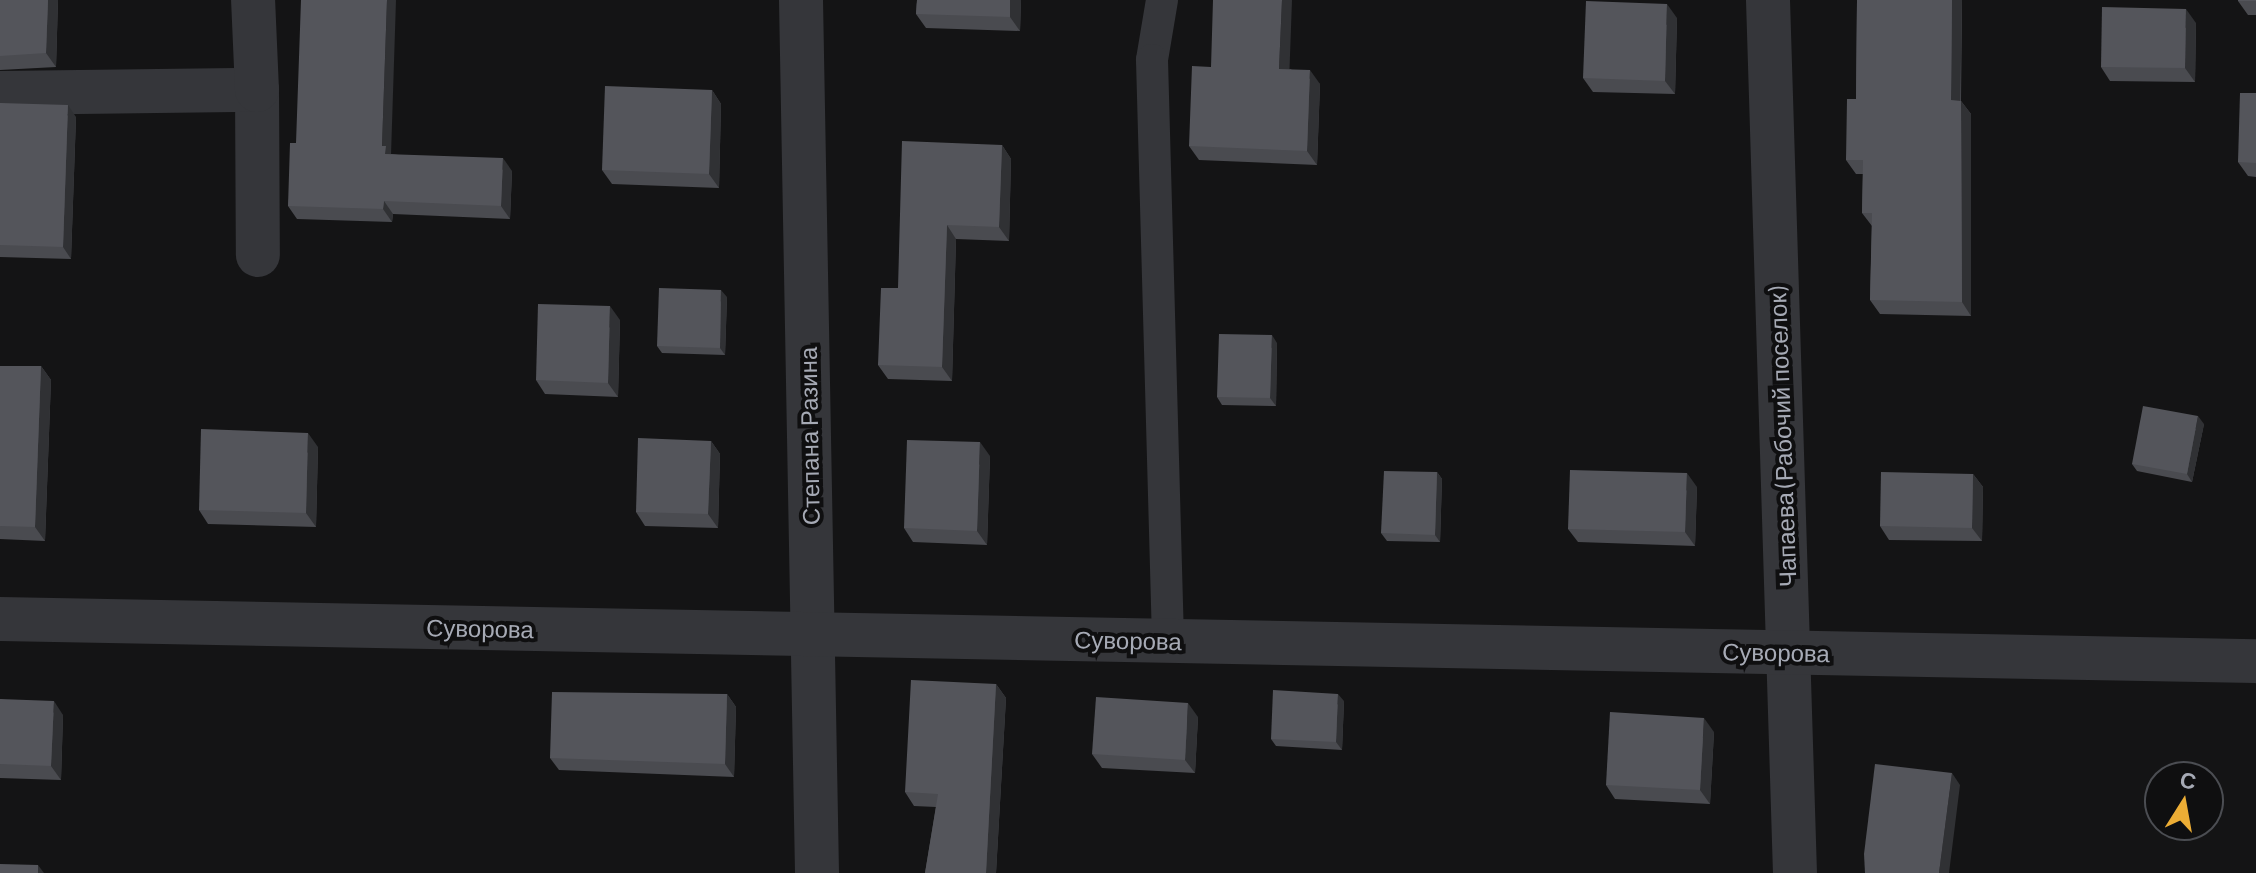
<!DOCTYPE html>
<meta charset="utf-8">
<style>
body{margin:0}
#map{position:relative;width:2256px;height:873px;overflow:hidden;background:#141415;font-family:Barlow,sans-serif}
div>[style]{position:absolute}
.service>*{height:32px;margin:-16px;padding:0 16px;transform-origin:16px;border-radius:16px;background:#35363a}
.minor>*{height:44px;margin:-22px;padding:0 22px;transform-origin:22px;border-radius:22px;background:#35363a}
.wall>*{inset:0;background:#4a4b50}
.shaded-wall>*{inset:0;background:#303134}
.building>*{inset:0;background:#54555b}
span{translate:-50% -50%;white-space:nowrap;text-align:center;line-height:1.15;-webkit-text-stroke:8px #0f0f10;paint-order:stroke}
.street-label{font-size:24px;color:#a6aab5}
.north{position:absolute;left:2144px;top:761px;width:80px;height:80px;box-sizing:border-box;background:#0f0f10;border:2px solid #4b4d52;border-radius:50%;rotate:11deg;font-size:22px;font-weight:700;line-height:32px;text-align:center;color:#a6aab5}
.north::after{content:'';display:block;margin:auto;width:28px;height:36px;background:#ecad35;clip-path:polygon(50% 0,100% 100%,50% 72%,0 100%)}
</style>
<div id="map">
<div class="service">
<div style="left:1162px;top:0;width:61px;rotate:99.5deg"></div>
<div style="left:1152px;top:60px;width:581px;rotate:88.42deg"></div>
</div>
<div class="minor">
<div style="left:801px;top:0;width:873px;rotate:88.95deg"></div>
<div style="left:1768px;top:0;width:873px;rotate:88.23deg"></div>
<div style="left:257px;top:90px;width:165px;rotate:89.7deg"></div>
<div style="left:0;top:93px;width:257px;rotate:-0.7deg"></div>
<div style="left:257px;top:90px;width:90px;rotate:-92.5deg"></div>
<div style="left:0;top:619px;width:2256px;rotate:1.07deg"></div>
</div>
<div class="wall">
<div style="clip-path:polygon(0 0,58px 0,56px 67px,0 70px)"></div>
<div style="clip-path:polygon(917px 0,1021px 0,1020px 31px,926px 28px,916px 14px)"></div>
<div style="clip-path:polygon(1857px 0,1962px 0,1961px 101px,1971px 114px,1971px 316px,1880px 314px,1870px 300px,1872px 226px,1862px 213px,1863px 174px,1856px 174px,1846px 160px,1856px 99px)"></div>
<div style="clip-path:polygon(2256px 0,2256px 15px,2248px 15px,2238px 1px)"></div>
<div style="clip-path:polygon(1677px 18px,1675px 94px,1593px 92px,1583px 78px)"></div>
<div style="clip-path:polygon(2196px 23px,2195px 82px,2110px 81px,2101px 67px)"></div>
<div style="clip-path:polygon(1290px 69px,1320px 84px,1317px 165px,1199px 160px,1189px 146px)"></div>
<div style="clip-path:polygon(712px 90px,721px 104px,719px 188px,612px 184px,602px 170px)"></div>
<div style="clip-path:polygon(2256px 93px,2256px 177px,2248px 176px,2238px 162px)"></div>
<div style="clip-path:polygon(0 103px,76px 117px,71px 259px,0 257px)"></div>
<div style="clip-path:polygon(296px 143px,391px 154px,512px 171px,510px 219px,393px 214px,392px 222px,297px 219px,288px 206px)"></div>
<div style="clip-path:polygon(1002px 145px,1011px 159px,1009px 241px,956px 239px,952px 381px,888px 379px,878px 365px,898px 288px)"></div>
<div style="clip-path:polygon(727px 297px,725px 355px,662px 353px,657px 346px)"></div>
<div style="clip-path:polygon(620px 320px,618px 397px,545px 394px,536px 380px)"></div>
<div style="clip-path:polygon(1277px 343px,1276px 406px,1222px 405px,1217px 397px)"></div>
<div style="clip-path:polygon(0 366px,41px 366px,51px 380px,45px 541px,0 539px)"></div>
<div style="clip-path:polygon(2204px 424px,2192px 482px,2137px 471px,2132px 464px)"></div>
<div style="clip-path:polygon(711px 441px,720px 454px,718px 528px,645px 526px,636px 512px)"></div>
<div style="clip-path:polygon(318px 447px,316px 527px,208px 524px,199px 510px)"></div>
<div style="clip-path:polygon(990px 456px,987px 545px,913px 542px,904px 528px)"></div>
<div style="clip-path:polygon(1437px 472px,1442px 479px,1440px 542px,1387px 541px,1381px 533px)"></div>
<div style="clip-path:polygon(1973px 474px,1983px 487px,1982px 541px,1889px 540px,1880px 526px)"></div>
<div style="clip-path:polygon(1697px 487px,1695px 546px,1578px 542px,1568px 529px)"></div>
<div style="clip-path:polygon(996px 684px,1006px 698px,996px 873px,925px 873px,936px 807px,914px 806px,905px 792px)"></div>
<div style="clip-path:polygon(727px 694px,736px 707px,734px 777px,559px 770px,550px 758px)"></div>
<div style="clip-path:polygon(0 699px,63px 715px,61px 780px,0 778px)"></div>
<div style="clip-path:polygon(1344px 701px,1342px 750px,1276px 746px,1271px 739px)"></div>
<div style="clip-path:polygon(1198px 717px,1195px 773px,1102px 768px,1092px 754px)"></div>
<div style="clip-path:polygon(1714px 732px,1710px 804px,1615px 799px,1606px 785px)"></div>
</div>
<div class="shaded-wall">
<div style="clip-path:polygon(48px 0,58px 0,56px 67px,46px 53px)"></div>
<div style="clip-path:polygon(387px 0,396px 0,391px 155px,385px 154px,382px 146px)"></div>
<div style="clip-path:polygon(1010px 0,1021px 0,1020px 31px,1010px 17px)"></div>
<div style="clip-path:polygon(1282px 0,1292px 0,1289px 83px,1279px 69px)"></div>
<div style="clip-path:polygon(1952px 0,1962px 0,1960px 114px,1951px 100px)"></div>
<div style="clip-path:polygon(1667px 4px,1677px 18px,1675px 94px,1665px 81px)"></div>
<div style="clip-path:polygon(2186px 9px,2196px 23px,2195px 82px,2185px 68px)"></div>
<div style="clip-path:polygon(1310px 70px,1320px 84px,1317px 165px,1307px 151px)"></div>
<div style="clip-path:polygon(712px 90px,721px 104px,719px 188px,709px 174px)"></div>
<div style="clip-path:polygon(1961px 101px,1971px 114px,1971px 316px,1962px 302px)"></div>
<div style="clip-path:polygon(68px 105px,76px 117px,71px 259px,63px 247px)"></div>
<div style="clip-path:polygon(1002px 145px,1011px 159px,1009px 241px,999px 227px)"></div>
<div style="clip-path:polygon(503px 158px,512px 171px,510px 219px,501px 206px)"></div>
<div style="clip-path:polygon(384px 201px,393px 214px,392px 222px,383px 209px)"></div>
<div style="clip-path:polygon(947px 225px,956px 239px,952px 381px,942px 367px)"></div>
<div style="clip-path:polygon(721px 290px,727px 297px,725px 355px,720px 348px)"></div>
<div style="clip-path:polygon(610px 306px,620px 320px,618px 397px,608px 383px)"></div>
<div style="clip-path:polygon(1272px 335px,1277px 343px,1276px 406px,1270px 398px)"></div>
<div style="clip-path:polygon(41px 366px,51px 380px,45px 541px,35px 527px)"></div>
<div style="clip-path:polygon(2198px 416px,2204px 424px,2192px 482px,2187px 474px)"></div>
<div style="clip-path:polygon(308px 433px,318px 447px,316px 527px,306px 513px)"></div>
<div style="clip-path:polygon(711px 441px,720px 454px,718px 528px,708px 514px)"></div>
<div style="clip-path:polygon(980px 442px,990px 456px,987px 545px,977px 531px)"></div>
<div style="clip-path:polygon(1437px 472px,1442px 479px,1440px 542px,1435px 535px)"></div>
<div style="clip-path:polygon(1687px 473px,1697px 487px,1695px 546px,1685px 532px)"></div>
<div style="clip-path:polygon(1973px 474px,1983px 487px,1982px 541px,1972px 528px)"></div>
<div style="clip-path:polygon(996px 684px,1006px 698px,996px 873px,986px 873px)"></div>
<div style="clip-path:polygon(727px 694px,736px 707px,734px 777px,725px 764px)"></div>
<div style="clip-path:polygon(1338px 694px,1344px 701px,1342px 750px,1336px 742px)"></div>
<div style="clip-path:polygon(54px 701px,63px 715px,61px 780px,51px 766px)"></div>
<div style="clip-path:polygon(1188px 703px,1198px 717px,1195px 773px,1185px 760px)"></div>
<div style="clip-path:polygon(1704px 718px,1714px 732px,1710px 804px,1700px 790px)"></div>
<div style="clip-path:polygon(1952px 773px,1960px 785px,1949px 873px,1939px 873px)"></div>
<div style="clip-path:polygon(38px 865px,44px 873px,38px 873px)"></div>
</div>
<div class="building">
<div style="clip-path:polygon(0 0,48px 0,46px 53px,0 56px)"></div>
<div style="clip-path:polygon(301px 0,387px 0,382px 146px,386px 146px,385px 154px,503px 158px,501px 206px,384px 201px,383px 209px,288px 206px,290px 143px,296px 143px)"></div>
<div style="clip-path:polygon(917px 0,1010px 0,1010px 17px,916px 14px)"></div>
<div style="clip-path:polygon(1213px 0,1282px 0,1279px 69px,1310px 70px,1307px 151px,1189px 146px,1192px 66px,1211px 67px)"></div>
<div style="clip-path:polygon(1857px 0,1952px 0,1951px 100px,1961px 101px,1962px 302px,1870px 300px,1872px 213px,1862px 213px,1863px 160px,1846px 160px,1847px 99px,1856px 99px)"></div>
<div style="clip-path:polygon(2238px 0,2256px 0,2256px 1px,2238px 1px)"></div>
<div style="clip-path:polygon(1586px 1px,1667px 4px,1665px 81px,1583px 78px)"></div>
<div style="clip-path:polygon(2102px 7px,2186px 9px,2185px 68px,2101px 67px)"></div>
<div style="clip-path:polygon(605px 86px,712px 90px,709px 174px,602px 170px)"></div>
<div style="clip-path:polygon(2240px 93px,2256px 93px,2256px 163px,2238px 162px)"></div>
<div style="clip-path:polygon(0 103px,68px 105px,63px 247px,0 245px)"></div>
<div style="clip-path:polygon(902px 141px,1002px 145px,999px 227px,947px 225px,942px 367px,878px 365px,881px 288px,898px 288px)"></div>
<div style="clip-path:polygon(659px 288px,721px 290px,720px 348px,657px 346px)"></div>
<div style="clip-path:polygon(538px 304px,610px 306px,608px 383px,536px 380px)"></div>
<div style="clip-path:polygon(1219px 334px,1272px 335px,1270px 398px,1217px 397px)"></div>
<div style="clip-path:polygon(0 366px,41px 366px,35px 527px,0 526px)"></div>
<div style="clip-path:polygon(2143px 406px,2198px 416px,2187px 474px,2132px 464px)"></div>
<div style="clip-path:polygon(201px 429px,308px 433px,306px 513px,199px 510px)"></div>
<div style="clip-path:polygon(638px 438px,711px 441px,708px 514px,636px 512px)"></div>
<div style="clip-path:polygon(907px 440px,980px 442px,977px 531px,904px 528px)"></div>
<div style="clip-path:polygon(1570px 470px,1687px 473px,1685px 532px,1568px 529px)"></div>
<div style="clip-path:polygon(1384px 471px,1437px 472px,1435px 535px,1381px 533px)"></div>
<div style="clip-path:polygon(1881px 472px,1973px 474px,1972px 528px,1880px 526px)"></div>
<div style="clip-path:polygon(911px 680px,996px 684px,986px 873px,925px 873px,938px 794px,905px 792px)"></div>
<div style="clip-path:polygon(1273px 690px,1338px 694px,1336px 742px,1271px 739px)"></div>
<div style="clip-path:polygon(552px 692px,727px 694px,725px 764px,550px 758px)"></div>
<div style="clip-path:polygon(1096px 697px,1188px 703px,1185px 760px,1092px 754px)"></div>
<div style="clip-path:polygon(0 699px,54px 701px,51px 766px,0 764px)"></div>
<div style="clip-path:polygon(1610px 712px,1704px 718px,1700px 790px,1606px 785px)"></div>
<div style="clip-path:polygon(1875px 764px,1952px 773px,1939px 873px,1865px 873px,1864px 854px)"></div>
<div style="clip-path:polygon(0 864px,38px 865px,38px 873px,0 873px)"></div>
</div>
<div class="street-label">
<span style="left:809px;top:436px;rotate:-91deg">Степана Разина</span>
<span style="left:1782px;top:437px;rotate:-92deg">Чапаева (Рабочий поселок)</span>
<span style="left:480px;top:628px;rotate:1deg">Суворова</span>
<span style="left:1128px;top:640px;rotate:1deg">Суворова</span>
<span style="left:1776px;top:652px;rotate:1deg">Суворова</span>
</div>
<div class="north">С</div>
</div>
